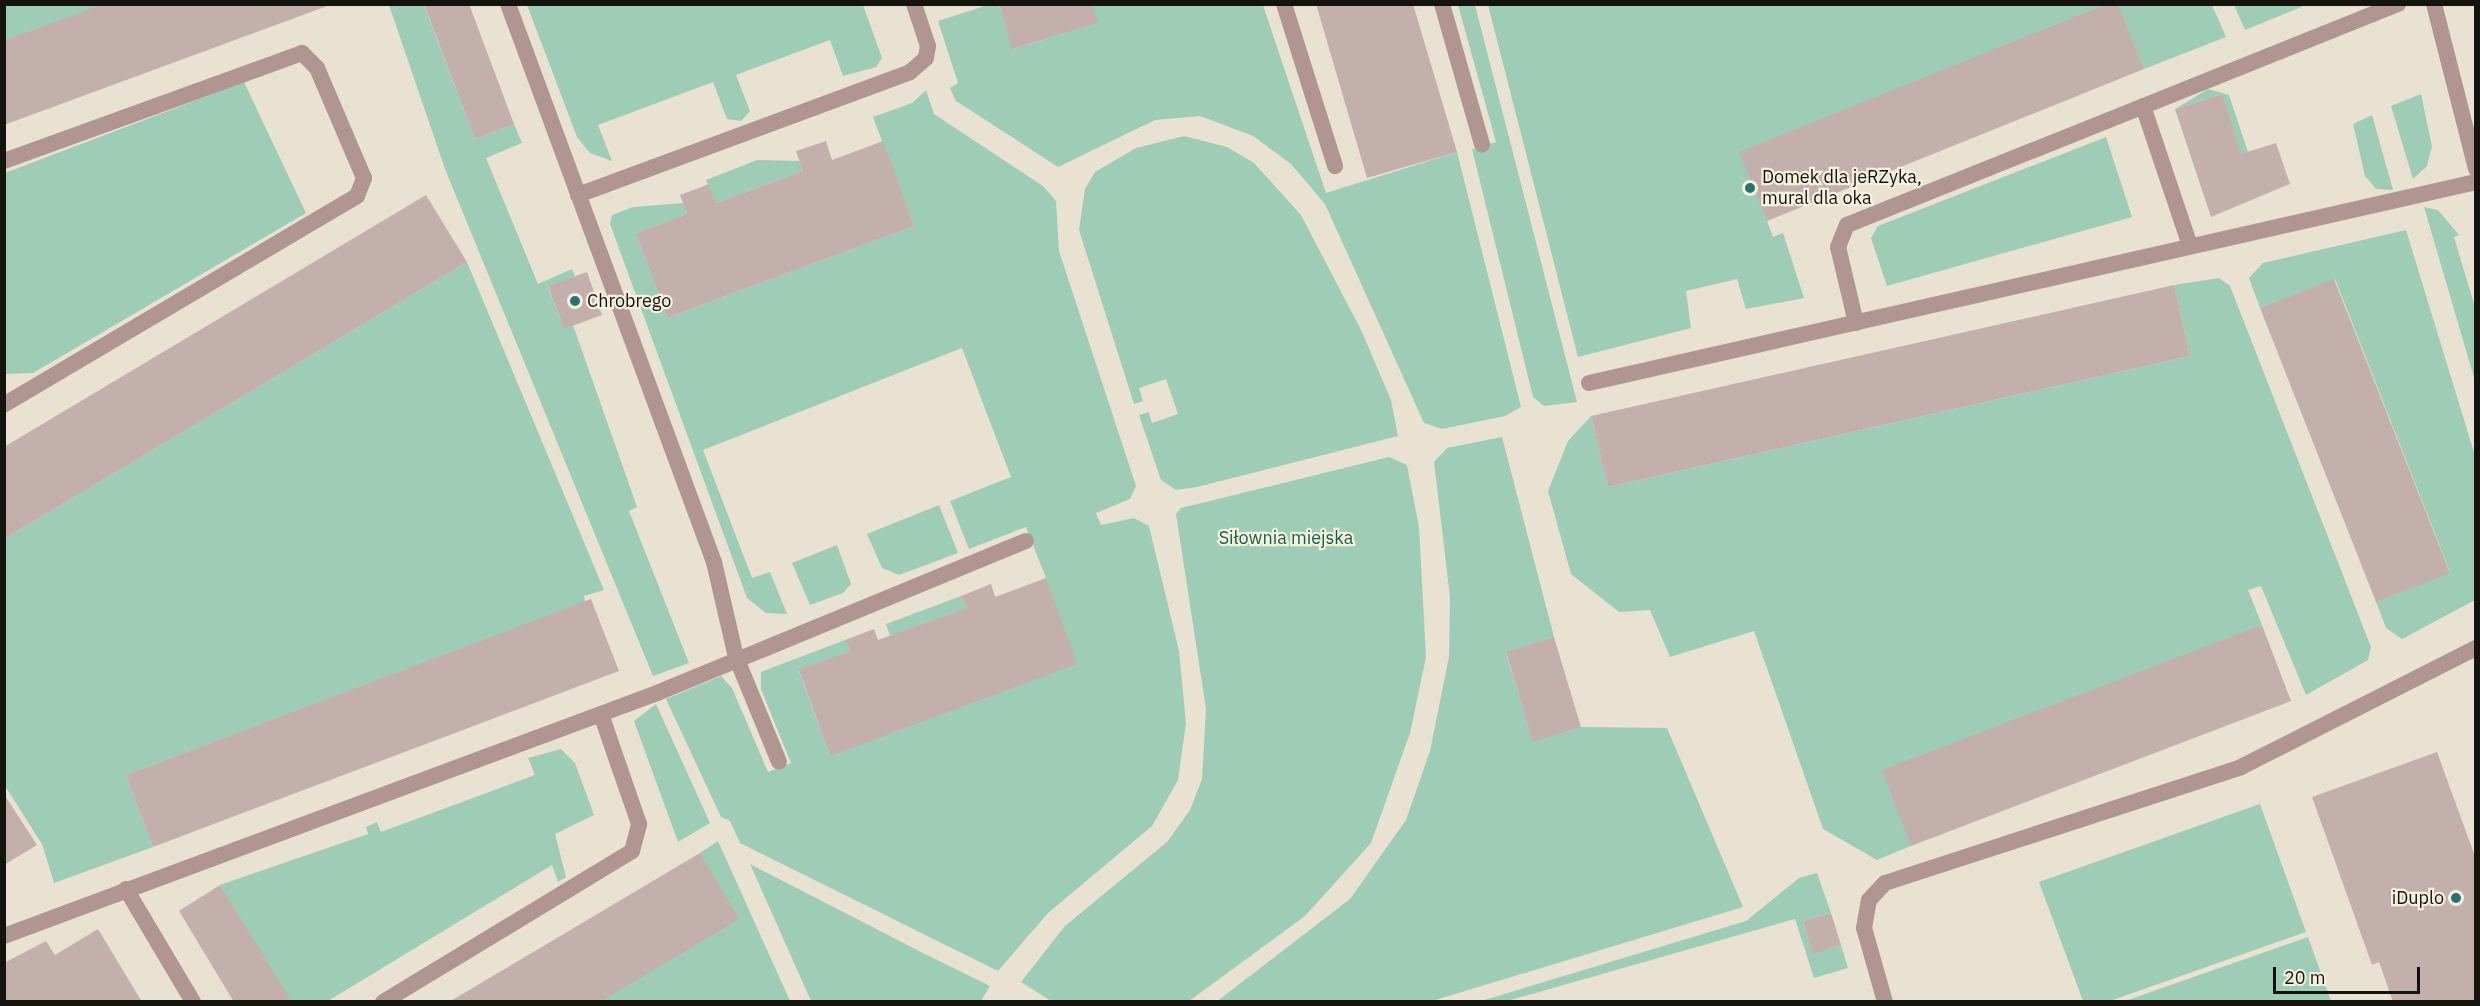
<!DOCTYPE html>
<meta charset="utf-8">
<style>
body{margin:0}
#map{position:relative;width:2480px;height:1006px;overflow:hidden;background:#e9e2d3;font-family:"IBM Plex Sans",sans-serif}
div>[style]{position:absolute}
.green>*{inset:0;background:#9eccb6}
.building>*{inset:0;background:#c3b0ac}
.service>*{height:16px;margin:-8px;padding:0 8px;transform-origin:8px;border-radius:8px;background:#b09590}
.minor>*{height:16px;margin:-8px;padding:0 8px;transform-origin:8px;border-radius:8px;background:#b09590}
.dots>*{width:16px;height:16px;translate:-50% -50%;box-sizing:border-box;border:3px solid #f6f0e0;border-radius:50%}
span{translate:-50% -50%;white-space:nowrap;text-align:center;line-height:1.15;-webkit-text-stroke:4.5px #f6f0e0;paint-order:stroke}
.poi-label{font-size:18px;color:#15130e}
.left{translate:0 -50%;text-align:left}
.right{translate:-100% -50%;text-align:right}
.park-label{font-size:18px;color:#166046}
.frame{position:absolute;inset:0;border:6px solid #15130e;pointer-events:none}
.scale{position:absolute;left:2273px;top:967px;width:147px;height:27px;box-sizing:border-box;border:3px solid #15130e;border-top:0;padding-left:8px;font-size:18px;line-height:21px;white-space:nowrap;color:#15130e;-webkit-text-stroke:4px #f6f0e0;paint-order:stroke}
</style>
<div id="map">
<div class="green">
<div style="clip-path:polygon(5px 5px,104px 5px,5px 41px)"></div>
<div style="clip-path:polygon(389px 5px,424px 5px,475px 139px,514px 124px,522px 143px,486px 158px,538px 284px,572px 269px,575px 276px,548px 287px,564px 329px,573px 325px,637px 507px,629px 511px,689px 663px,653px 676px,445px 169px)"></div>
<div style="clip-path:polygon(527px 5px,863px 5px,882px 58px,876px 67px,843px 76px,830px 40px,736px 75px,750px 111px,741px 121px,727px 119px,713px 82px,598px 125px,612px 161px,590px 153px,577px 137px)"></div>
<div style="clip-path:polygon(988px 5px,999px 5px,1013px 49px,1097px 23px,1092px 5px,1263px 5px,1326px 193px,1457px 152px,1521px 407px,1505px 416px,1442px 429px,1424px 423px,1325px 204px,1291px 164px,1253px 136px,1200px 116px,1155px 120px,1058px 167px,956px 101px,950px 88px,958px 83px,938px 21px)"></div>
<div style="clip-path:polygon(1458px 5px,1475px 5px,1577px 402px,1544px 406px,1533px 397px,1472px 149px,1496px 142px)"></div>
<div style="clip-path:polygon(1488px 5px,2107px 5px,1767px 221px,1773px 237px,1783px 233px,1804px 298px,1746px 309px,1737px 279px,1686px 291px,1691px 328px,1578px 357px)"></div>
<div style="clip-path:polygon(2118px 5px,2212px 5px,2226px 37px,2144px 69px)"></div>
<div style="clip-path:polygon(2234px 5px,2306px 5px,2245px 30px)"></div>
<div style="clip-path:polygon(244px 82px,306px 213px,33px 373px,5px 374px,5px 173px)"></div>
<div style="clip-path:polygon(2208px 89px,2229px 95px,2248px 152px,2241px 154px,2221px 94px,2175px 109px)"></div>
<div style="clip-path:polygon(926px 90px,934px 114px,1043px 186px,1056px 201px,1059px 251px,1136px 486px,1130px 499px,1096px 513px,1101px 525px,1134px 518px,1149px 526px,1179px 651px,1186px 723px,1178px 780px,1152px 826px,1048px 913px,998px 971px,740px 843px,730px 821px,721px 817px,666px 699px,721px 676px,732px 688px,768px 772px,791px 763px,761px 689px,761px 672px,845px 640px,850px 651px,799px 671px,830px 756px,1046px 578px,1026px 527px,969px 549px,950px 501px,1011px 477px,962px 348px,703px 450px,752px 578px,770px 572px,787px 614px,766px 613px,747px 598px,610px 224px,612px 215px,633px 207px,683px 203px,687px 214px,636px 233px,667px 318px,914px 226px,873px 117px,912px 103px)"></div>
<div style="clip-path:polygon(2421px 94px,2432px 146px,2427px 166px,2413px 179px,2391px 106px)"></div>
<div style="clip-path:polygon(2372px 115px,2393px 190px,2376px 189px,2365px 176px,2353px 124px)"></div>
<div style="clip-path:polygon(1184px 136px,1227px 147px,1254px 163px,1301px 215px,1362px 332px,1391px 400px,1398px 436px,1197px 487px,1176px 490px,1161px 480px,1139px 415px,1149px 412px,1152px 423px,1178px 414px,1166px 379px,1139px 388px,1143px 401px,1134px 404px,1079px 230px,1085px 189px,1095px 172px,1136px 148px)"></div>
<div style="clip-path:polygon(2106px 137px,2132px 217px,1887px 286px,1871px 238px,1878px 226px)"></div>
<div style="clip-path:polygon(757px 160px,800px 161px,803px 171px,716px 203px,706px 180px)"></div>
<div style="clip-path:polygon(2424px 207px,2438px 210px,2459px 235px,2454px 237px,2475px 307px,2475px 381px)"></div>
<div style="clip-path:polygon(2406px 230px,2476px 459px,2475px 600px,2402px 639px,2386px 628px,2376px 602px,2450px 572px,2335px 279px,2260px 308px,2249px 278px,2263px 263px)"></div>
<div style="clip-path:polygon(467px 262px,604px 590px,584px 596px,585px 602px,126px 775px,153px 847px,54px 883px,42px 844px,5px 786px,4px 539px)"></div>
<div style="clip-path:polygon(2219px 278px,2230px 286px,2371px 647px,2368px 660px,2306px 695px,2261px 586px,2248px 590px,2262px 625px,1911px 846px,1877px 860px,1823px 829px,1754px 631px,1670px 657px,1650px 610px,1619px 612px,1571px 574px,1548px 491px,1568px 441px,1591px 416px,1608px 487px,2190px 356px,2174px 285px)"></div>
<div style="clip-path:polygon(1502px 437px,1554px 637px,1506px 653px,1533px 741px,1581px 727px,1667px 728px,1743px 907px,1432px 1001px,1216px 1002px,1350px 899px,1406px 820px,1430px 751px,1449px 657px,1450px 597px,1434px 462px,1447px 448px)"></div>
<div style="clip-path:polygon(1389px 457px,1407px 465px,1419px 527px,1426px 657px,1410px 733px,1371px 843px,1305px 916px,1189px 1001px,1051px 1001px,1021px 982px,1065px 926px,1167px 842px,1190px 810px,1202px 779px,1206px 709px,1176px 514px,1181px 508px)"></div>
<div style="clip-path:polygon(939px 505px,958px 553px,899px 575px,882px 568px,867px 534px)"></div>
<div style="clip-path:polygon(837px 545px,851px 584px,843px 593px,810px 605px,792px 563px)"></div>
<div style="clip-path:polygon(961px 596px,967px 608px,890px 636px,886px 624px)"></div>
<div style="clip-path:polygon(656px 704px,710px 823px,678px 842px,634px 721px)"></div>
<div style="clip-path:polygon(561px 749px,575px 763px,594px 815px,555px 834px,566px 877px,558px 882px,552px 865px,328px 1001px,287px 1001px,220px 885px,368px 834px,366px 827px,377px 822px,381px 832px,535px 775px,528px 758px)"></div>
<div style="clip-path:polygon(2260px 804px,2306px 932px,2110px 1001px,2083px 1001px,2039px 882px)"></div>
<div style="clip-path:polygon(718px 841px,790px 1001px,600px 1002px,700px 853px)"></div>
<div style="clip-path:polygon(750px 864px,921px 952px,990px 986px,981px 1001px,811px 1001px)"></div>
<div style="clip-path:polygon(1817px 873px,1831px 913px,1803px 921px,1813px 953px,1841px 945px,1848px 968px,1814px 978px,1795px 919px,1507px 1001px,1478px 1002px,1746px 921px,1799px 878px)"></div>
<div style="clip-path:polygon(2308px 937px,2331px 1001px,2125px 1001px)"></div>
</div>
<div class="building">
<div style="clip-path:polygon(104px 4px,330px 4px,330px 5px,4px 125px,4px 41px)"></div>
<div style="clip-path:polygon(424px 4px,469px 4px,514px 124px,475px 139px)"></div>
<div style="clip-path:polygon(999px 4px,1092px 4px,1098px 23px,1012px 49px)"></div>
<div style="clip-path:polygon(1316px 4px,1413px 4px,1457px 152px,1367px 178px)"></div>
<div style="clip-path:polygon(2107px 4px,2118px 4px,2144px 69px,1767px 221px,1739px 152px)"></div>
<div style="clip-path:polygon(2222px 94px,2241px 154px,2276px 143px,2290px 184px,2211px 217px,2175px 109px)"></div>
<div style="clip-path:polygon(826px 141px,832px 160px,883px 141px,914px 226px,667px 318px,636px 233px,687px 214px,680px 195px,704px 186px,708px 184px,716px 203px,803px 171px,796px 151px)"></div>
<div style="clip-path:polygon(426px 195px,467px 262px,4px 539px,4px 447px)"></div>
<div style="clip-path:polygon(587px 272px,602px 315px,564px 329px,548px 286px)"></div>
<div style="clip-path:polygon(2334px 279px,2450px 573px,2376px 602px,2260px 308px)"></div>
<div style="clip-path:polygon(2174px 285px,2190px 356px,1608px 487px,1591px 416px)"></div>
<div style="clip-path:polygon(1046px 578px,1077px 664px,830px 756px,799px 670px,850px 651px,845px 640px,874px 629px,878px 640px,967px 608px,961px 596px,991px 584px,995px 597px)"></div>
<div style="clip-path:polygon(591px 599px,619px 671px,153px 847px,126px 775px)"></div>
<div style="clip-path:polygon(2262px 625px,2291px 701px,1911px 846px,1882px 770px)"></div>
<div style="clip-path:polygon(1554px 637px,1581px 727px,1533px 742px,1506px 652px)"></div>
<div style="clip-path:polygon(2437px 752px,2476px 859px,2476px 1002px,2393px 1002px,2379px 962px,2372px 965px,2312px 797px)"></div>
<div style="clip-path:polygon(4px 794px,37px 845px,4px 865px)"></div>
<div style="clip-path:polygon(700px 853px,739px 919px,600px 1002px,449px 1002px)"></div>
<div style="clip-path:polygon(220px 885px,290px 999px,287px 1002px,234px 1002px,179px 911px)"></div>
<div style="clip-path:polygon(1831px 913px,1841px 945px,1813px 954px,1803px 921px)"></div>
<div style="clip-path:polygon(98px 929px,142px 1002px,4px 1002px,4px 963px,46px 941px,55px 955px)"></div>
</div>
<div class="service">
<div style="left:508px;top:4px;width:595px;rotate:69.74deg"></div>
<div style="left:714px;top:562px;width:98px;rotate:77deg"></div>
<div style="left:736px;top:657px;width:113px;rotate:67.7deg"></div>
<div style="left:1284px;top:4px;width:170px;rotate:72.5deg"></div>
<div style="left:1442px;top:4px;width:146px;rotate:74.1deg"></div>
<div style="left:2143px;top:106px;width:148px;rotate:71.4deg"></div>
<div style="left:4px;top:161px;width:317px;rotate:-19.9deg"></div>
<div style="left:302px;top:53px;width:21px;rotate:45deg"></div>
<div style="left:317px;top:68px;width:120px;rotate:66.9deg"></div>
<div style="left:364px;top:178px;width:19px;rotate:111deg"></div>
<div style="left:357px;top:196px;width:410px;rotate:149.4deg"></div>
<div style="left:1856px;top:323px;width:78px;rotate:-103.3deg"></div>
<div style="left:1838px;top:247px;width:24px;rotate:-68deg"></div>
<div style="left:1847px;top:225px;width:594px;rotate:-21.86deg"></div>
<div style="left:1589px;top:383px;width:909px;rotate:-12.77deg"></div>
<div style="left:126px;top:889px;width:131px;rotate:59.3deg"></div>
<div style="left:4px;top:936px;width:697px;rotate:-20.41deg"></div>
<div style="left:657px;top:693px;width:399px;rotate:-22.4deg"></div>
<div style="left:383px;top:1002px;width:291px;rotate:-31.2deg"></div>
<div style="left:632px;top:851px;width:28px;rotate:-75deg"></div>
<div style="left:639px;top:824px;width:116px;rotate:-109.1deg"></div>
<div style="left:1885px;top:1002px;width:77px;rotate:-105.8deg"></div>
<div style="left:1864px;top:928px;width:28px;rotate:-80deg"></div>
<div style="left:1869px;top:900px;width:23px;rotate:-47deg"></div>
<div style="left:1885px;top:883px;width:374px;rotate:-18deg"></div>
<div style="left:2241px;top:767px;width:263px;rotate:-26.9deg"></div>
</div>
<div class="minor">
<div style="left:2434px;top:4px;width:170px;rotate:75.7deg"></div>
<div style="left:578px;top:195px;width:354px;rotate:-20.3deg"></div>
<div style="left:910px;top:72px;width:21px;rotate:-41deg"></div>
<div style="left:926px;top:58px;width:12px;rotate:-81deg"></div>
<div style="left:928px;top:46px;width:44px;rotate:-108.4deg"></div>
</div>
<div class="dots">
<div style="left:1750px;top:188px;background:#287370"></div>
<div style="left:575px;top:301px;background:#287370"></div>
<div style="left:2456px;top:898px;background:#287370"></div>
</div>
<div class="poi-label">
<span class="left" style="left:1762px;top:188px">Domek dla jeRZyka,<br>mural dla oka</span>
<span class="left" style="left:587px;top:301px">Chrobrego</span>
<span class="right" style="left:2444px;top:898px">iDuplo</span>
</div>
<div class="park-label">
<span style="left:1286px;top:538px">Siłownia miejska</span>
</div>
<div class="frame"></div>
<div class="scale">20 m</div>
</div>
